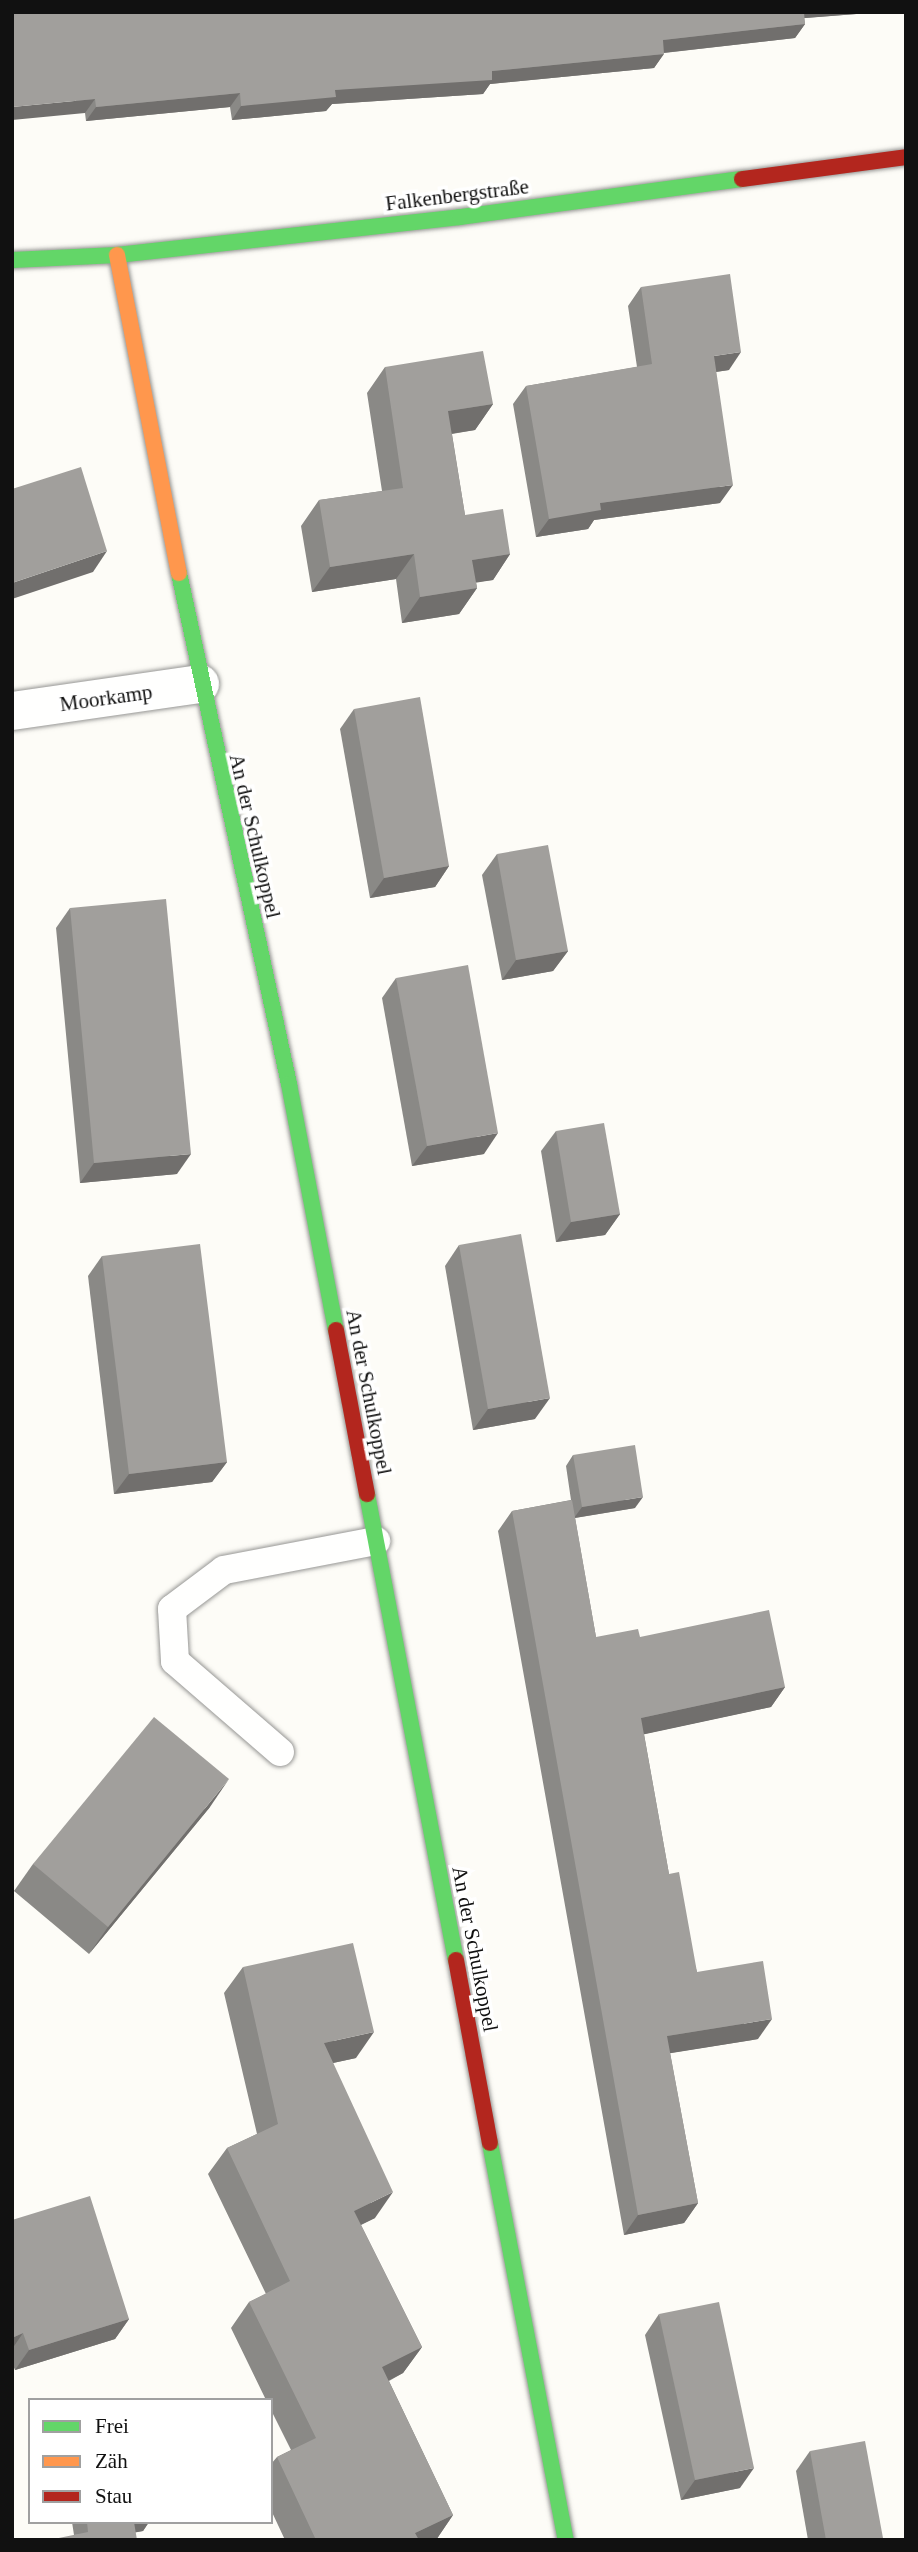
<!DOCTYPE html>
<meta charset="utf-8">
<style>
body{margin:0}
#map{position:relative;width:918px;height:2552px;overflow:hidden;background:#fdfcf7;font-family:"Times New Roman",serif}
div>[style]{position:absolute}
.roads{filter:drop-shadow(0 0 2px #979795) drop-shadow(0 0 2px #979795)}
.lane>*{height:28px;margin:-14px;padding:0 14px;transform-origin:14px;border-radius:14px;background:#fffffe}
.street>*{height:38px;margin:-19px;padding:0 19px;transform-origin:19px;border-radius:19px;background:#fffffe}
.fast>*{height:16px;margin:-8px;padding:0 8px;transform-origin:8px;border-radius:8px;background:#63d668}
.slow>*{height:16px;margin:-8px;padding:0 8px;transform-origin:8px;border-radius:8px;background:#ff974d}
.jam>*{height:16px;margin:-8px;padding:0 8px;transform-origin:8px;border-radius:8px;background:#b3261e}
.wall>*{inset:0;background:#8a8986}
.shaded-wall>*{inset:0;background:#716f6d}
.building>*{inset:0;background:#a19f9c}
span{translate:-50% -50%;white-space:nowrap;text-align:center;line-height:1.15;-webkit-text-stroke:7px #fff;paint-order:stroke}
.street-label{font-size:21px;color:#111}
.frame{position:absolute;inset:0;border:14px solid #111;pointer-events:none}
.legend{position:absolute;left:28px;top:2398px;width:245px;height:126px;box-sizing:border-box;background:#fff;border:2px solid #a0a0a0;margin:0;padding:9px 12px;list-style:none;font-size:21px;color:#111}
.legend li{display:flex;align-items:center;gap:14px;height:35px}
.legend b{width:35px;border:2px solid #a0a0a0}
</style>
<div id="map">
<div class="roads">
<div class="lane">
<div style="left:280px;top:1752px;width:139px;rotate:-139.1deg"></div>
<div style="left:175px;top:1661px;width:52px;rotate:-93.3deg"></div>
<div style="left:172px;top:1609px;width:65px;rotate:-36.9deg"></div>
<div style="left:224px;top:1570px;width:155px;rotate:-10.8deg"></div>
</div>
<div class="street">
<div style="left:12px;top:711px;width:190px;rotate:-8.2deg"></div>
</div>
<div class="fast">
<div style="left:12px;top:260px;width:105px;rotate:-2.7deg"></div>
<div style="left:117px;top:255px;width:345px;rotate:-6.3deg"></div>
<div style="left:460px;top:217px;width:285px;rotate:-7.7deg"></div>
<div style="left:179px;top:573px;width:523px;rotate:77.85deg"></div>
<div style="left:289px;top:1084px;width:250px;rotate:79.2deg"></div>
<div style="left:367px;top:1494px;width:474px;rotate:79.2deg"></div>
<div style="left:490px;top:2143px;width:404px;rotate:79.2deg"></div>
</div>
<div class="slow">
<div style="left:117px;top:255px;width:324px;rotate:79deg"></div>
</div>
<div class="jam">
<div style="left:742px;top:179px;width:165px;rotate:-7.6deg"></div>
<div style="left:336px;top:1330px;width:167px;rotate:79.3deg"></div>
<div style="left:456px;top:1960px;width:186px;rotate:79.5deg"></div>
</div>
</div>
<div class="wall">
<div style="clip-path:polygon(12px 12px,882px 12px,804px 18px,805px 24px,795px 38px,664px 53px,654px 68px,490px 84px,483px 94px,332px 104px,326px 111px,232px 120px,230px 107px,86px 121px,85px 113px)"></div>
<div style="clip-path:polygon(641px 287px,729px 370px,716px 372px,720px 503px,594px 520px,588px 529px,536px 537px,513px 404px,526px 386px,637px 367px,628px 306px)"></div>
<div style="clip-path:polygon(385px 367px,493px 404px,475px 430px,452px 434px,465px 515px,510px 554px,493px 580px,476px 582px,477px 588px,459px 614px,402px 623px,396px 579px,312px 592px,301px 526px,319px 500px,382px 491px,367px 393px)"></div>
<div style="clip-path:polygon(354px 709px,449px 866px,435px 887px,370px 898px,340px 729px)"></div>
<div style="clip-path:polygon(497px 854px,568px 951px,553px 971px,502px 980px,482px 875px)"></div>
<div style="clip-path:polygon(70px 908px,177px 1174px,80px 1183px,56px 928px)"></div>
<div style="clip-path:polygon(396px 978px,484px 1154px,412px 1166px,382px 998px)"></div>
<div style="clip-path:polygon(556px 1131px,620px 1214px,605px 1235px,556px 1242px,541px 1151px)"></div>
<div style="clip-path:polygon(459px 1245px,535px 1419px,473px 1430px,445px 1266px)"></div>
<div style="clip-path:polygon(102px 1256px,227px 1462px,212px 1482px,114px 1494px,88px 1276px)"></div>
<div style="clip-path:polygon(573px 1455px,635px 1508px,575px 1518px,596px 1637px,640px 1637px,785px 1687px,771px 1707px,644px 1734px,669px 1874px,697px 1972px,758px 2039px,670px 2053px,698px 2203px,684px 2223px,624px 2235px,498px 1531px,512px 1511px,571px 1500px,566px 1466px)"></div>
<div style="clip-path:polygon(210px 1807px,89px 1954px,14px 1891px,33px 1864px)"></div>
<div style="clip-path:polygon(243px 1967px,356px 2058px,333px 2063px,375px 2218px,361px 2225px,422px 2347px,403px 2373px,389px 2381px,453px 2515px,436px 2540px,285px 2540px,271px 2510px,271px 2464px,277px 2457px,291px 2450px,271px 2410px,271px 2400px,266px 2400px,231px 2328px,249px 2302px,266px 2294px,208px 2174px,227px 2148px,257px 2134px,224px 1993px)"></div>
<div style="clip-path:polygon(12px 2220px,129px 2319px,115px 2339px,15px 2370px,12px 2363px)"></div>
<div style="clip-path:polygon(659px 2314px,740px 2488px,681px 2500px,645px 2335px)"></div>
<div style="clip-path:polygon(810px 2451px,881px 2540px,808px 2540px,796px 2471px)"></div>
<div style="clip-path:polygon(72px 2522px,149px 2522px,143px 2531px,136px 2532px,74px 2535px)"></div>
</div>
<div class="shaded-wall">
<div style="clip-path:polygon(798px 12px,882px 12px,793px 19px)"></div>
<div style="clip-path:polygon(805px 24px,795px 38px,653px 54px,663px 40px)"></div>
<div style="clip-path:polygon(664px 54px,654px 68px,490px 84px,483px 94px,332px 104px,326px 111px,232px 120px,241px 106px,335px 90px,492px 71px)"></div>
<div style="clip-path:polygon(240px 93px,230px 107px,86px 121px,96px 107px)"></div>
<div style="clip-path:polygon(95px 99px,85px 113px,12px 120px,12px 107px)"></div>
<div style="clip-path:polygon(741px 352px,729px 370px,701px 374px,714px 356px)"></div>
<div style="clip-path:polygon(493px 404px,475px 430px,430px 437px,448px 411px)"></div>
<div style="clip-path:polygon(733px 485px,720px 503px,594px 520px,588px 529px,536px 537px,549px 519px,600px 503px)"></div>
<div style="clip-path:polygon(107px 551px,93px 572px,12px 599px,12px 583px)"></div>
<div style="clip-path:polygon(414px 554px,396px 579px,312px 592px,330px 567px)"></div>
<div style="clip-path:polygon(510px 554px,493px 580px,455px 586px,472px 560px)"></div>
<div style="clip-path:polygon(477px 588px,459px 614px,402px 623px,420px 597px)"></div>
<div style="clip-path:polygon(449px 866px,435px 887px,370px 898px,384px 878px)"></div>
<div style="clip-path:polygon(568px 951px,553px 971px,502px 980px,516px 960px)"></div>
<div style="clip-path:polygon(498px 1133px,484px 1154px,412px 1166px,427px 1146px)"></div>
<div style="clip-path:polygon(191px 1154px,177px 1174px,80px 1183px,94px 1163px)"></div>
<div style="clip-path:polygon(620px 1214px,605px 1235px,556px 1242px,571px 1222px)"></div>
<div style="clip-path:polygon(550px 1398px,535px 1419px,473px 1430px,488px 1409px)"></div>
<div style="clip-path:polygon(227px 1462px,212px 1482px,114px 1494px,129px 1474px)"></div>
<div style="clip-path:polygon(643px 1497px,635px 1508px,574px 1518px,582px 1507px)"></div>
<div style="clip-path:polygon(785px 1687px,771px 1707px,627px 1738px,641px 1718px)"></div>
<div style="clip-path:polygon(229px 1779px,210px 1807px,89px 1954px,108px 1927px)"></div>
<div style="clip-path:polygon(772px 2019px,758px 2039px,653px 2056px,667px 2036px)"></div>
<div style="clip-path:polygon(374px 2032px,356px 2058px,305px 2069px,324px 2043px)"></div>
<div style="clip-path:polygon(393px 2192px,375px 2218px,335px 2237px,354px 2211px)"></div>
<div style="clip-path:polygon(698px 2203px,684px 2223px,624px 2235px,638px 2215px)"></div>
<div style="clip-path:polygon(129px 2319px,115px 2339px,15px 2370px,29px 2350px)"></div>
<div style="clip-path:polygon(23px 2333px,12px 2349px,12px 2338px)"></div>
<div style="clip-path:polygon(422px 2347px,403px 2373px,364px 2393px,382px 2367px)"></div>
<div style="clip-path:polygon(754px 2468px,740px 2488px,681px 2500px,695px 2480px)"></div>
<div style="clip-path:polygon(453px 2515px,436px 2540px,411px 2540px,415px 2533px)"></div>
<div style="clip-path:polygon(130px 2522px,149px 2522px,143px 2531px,122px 2535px)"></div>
</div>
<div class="building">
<div style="clip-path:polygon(12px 12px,804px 12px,805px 24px,663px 40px,664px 54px,492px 71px,492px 80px,335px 90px,336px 97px,241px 106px,240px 93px,96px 107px,95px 99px,12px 107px)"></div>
<div style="clip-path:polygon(730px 274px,741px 352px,714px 356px,733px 485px,600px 503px,601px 510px,549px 519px,526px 386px,652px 364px,641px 287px)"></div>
<div style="clip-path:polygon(483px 351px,493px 404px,448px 411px,465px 515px,503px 509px,510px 554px,472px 560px,477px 588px,420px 597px,414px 554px,330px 567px,319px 500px,403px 488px,385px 367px)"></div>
<div style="clip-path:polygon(81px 467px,107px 551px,12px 583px,12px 489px)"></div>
<div style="clip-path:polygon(420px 697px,449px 866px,384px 878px,354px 709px)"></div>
<div style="clip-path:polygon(548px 845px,568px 951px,516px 960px,497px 854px)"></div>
<div style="clip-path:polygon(166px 899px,191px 1154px,94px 1163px,70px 908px)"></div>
<div style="clip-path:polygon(468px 965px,498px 1133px,427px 1146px,396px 978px)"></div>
<div style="clip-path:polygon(604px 1123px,620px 1214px,571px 1222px,556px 1131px)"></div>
<div style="clip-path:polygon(521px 1234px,550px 1398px,488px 1409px,459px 1245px)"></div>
<div style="clip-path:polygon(200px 1244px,227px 1462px,129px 1474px,102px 1256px)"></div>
<div style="clip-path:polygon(635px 1445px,643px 1497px,582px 1507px,573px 1455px)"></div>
<div style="clip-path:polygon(572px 1500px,596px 1637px,638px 1629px,640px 1637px,769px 1610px,785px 1687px,641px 1718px,669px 1874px,679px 1872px,697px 1972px,763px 1961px,772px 2019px,667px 2036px,698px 2203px,638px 2215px,512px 1511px)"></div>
<div style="clip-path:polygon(154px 1717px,229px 1779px,108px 1927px,33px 1864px)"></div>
<div style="clip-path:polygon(353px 1943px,374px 2032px,324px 2043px,393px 2192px,354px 2211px,422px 2347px,382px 2367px,453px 2515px,415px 2533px,419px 2540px,316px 2540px,277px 2457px,316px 2438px,249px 2302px,290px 2281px,227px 2148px,278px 2124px,243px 1967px)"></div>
<div style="clip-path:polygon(90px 2196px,129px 2319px,29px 2350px,23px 2333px,12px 2338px,12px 2220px)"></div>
<div style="clip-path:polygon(719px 2302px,754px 2468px,695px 2480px,659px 2314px)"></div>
<div style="clip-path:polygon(865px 2441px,883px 2538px,872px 2540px,826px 2540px,810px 2451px)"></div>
<div style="clip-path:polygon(87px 2522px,134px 2522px,137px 2540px,49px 2540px,88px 2532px)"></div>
</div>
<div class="street-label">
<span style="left:457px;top:195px;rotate:-7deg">Falkenbergstraße</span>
<span style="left:106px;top:698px;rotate:-8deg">Moorkamp</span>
<span style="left:255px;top:836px;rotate:77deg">An der Schulkoppel</span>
<span style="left:369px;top:1392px;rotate:79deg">An der Schulkoppel</span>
<span style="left:475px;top:1949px;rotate:79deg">An der Schulkoppel</span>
</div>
<div class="frame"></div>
<ul class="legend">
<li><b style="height:9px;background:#63d668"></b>Frei</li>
<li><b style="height:9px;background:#ff974d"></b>Zäh</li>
<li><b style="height:9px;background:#b3261e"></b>Stau</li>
</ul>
</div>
